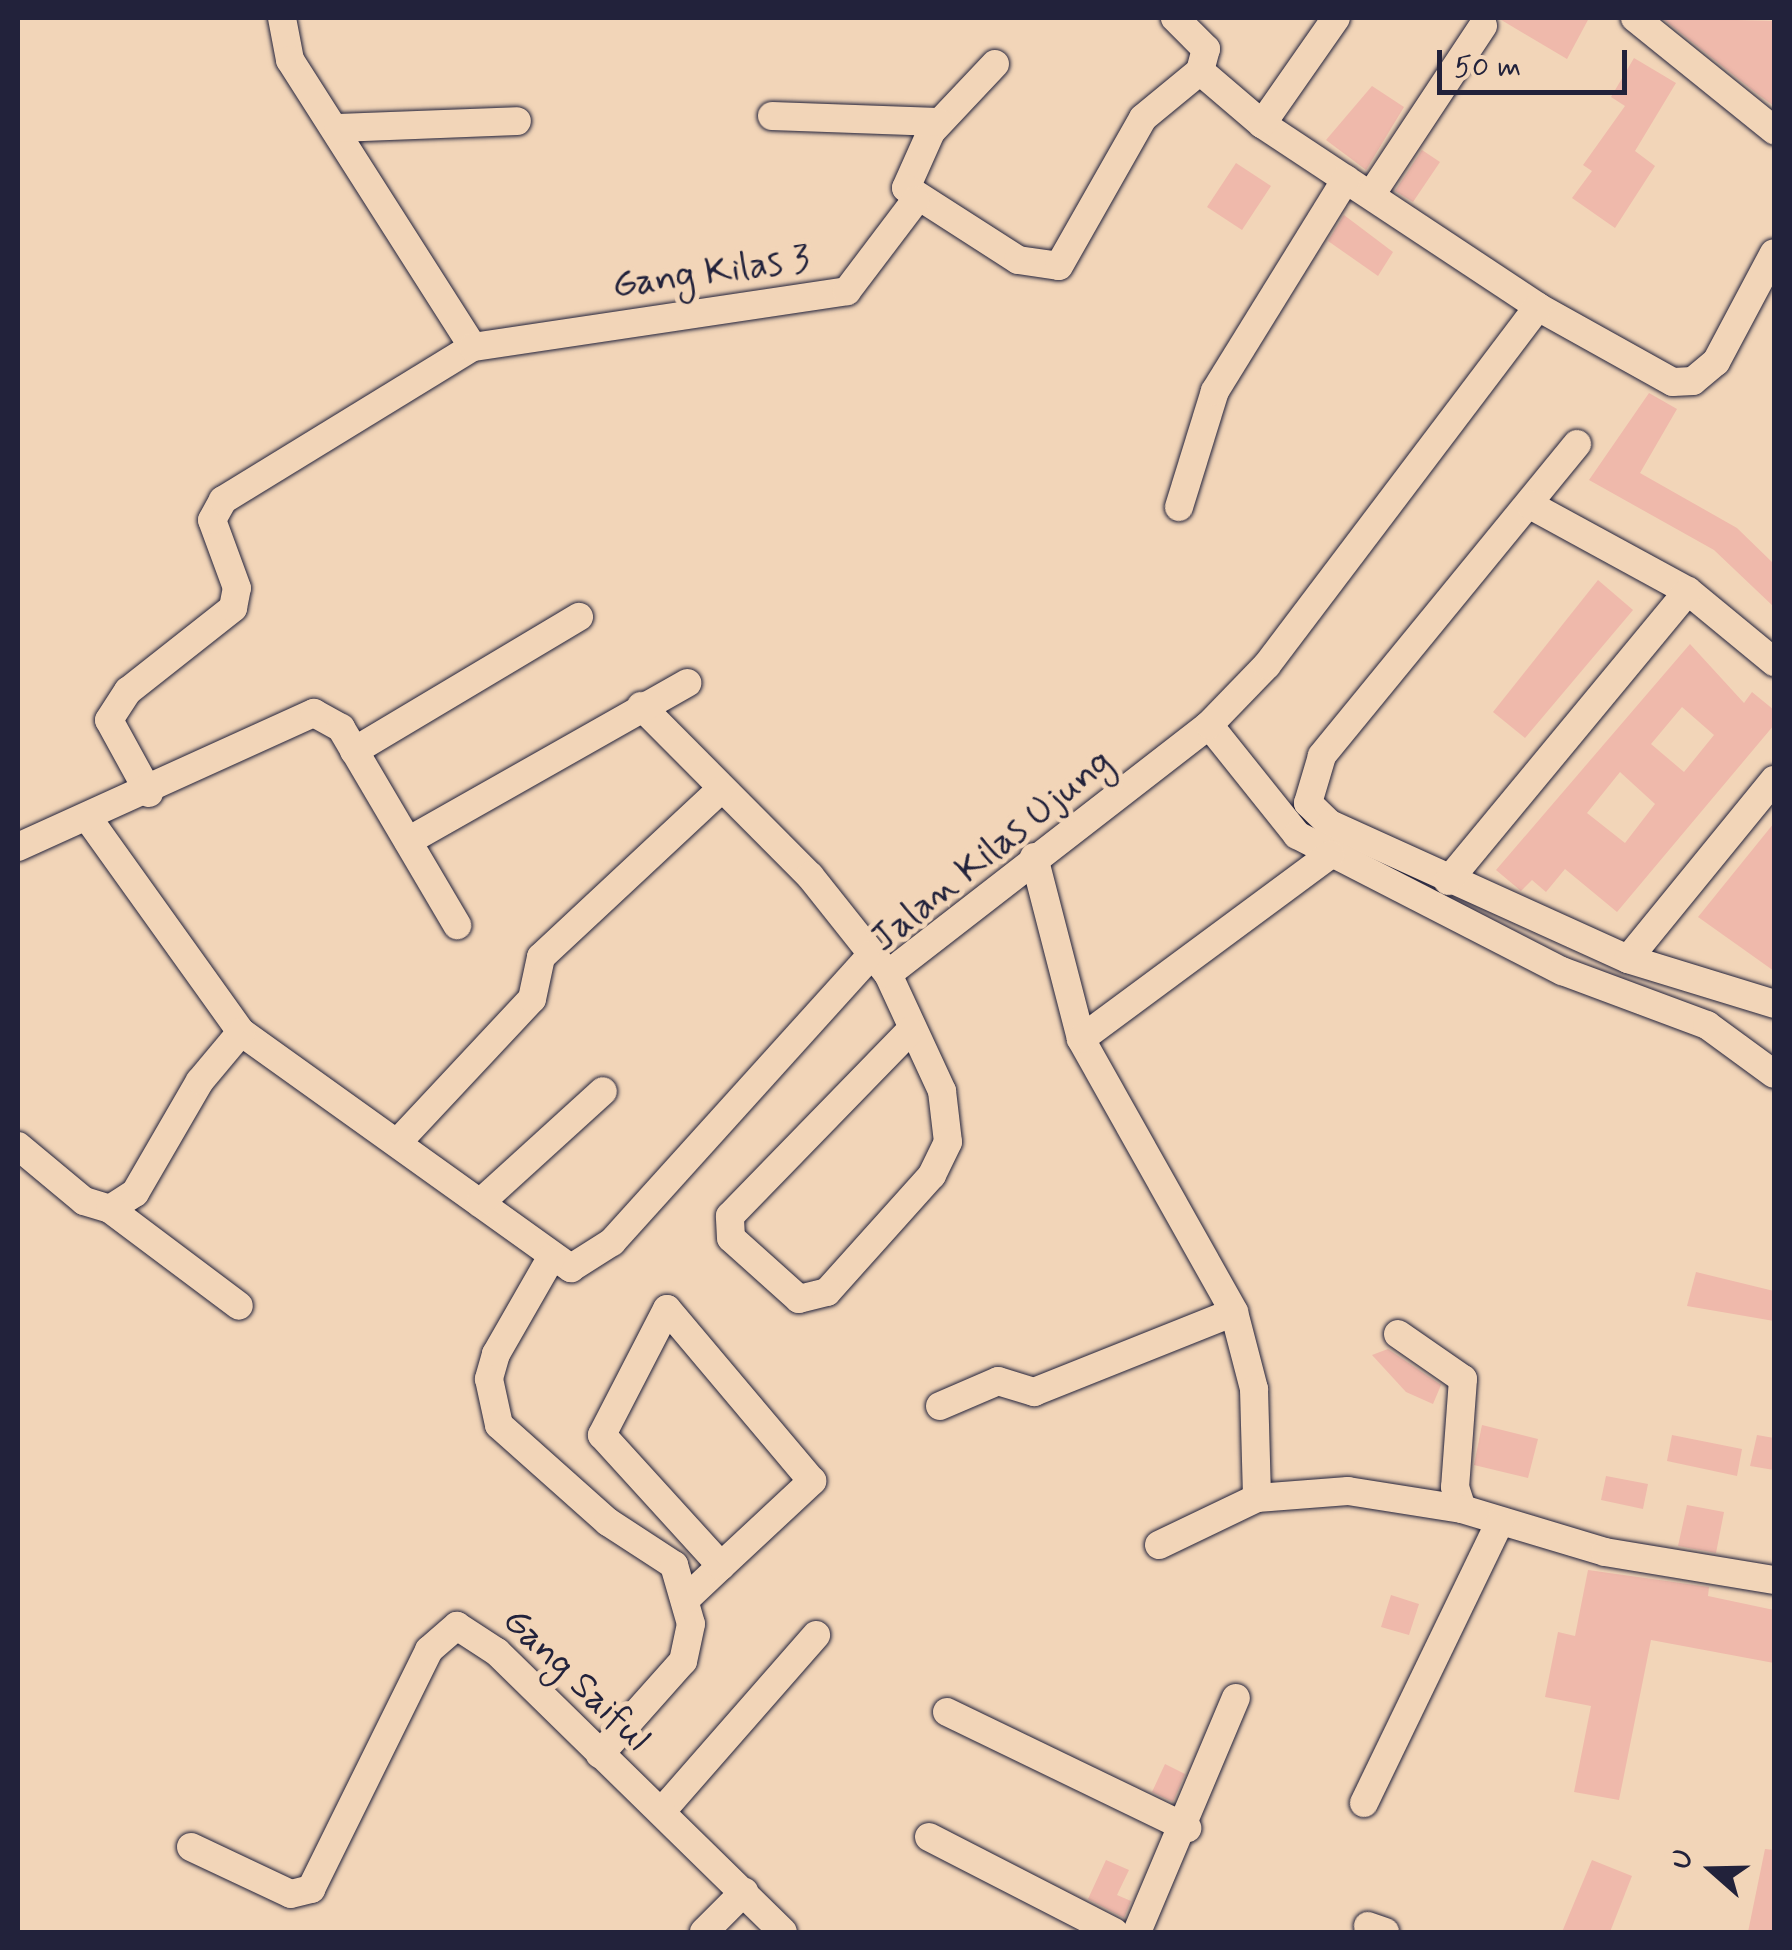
<!DOCTYPE html>
<style>
body{margin:0}
#map{position:relative;width:1792px;height:1950px;overflow:hidden;background:#f2d5b8;font-family:Mynerve,sans-serif}
div>[style]{position:absolute}
.building>*{inset:0;background:#efb9ab}
.roads{filter:drop-shadow(0 0 2px #22223b) drop-shadow(0 0 2px #22223b)}
.minor>*{height:28px;margin:-14px;padding:0 14px;transform-origin:14px;border-radius:14px;background:#f2d5b8}
span{translate:-50% -50%;white-space:nowrap;text-align:center;line-height:1.15;-webkit-text-stroke:10px #f2d5b8;paint-order:stroke}
.street-label{font-size:38px;color:#22223b}
.frame{position:absolute;inset:0;border:20px solid #22223b;pointer-events:none}
.north{position:absolute;left:1662px;top:1820px;width:100px;height:100px;-webkit-text-stroke:8px #f2d5b8;paint-order:stroke;rotate:290deg;font-size:28px;font-weight:700;line-height:40px;text-align:center;color:#22223b}
.north::after{content:'';display:block;margin:auto;width:35px;height:45px;background:#22223b;clip-path:polygon(50% 0,100% 100%,50% 72%,0 100%)}
.scale{position:absolute;left:1437px;top:50px;width:190px;height:45px;box-sizing:border-box;border:5px solid #22223b;border-top:0;padding-left:12px;font-size:30px;line-height:35px;white-space:nowrap;color:#22223b;-webkit-text-stroke:8px #f2d5b8;paint-order:stroke}
</style>
<div id="map">
<div class="building">
<div style="clip-path:polygon(1498px 18px,1589px 18px,1567px 59px)"></div>
<div style="clip-path:polygon(1662px 18px,1774px 21px,1774px 106px,1756px 93px)"></div>
<div style="clip-path:polygon(1634px 58px,1676px 83px,1635px 151px,1655px 166px,1615px 228px,1572px 198px,1592px 171px,1583px 165px,1625px 106px,1611px 97px)"></div>
<div style="clip-path:polygon(1372px 86px,1404px 107px,1366px 170px,1326px 140px)"></div>
<div style="clip-path:polygon(1422px 150px,1440px 162px,1413px 202px,1395px 191px)"></div>
<div style="clip-path:polygon(1236px 163px,1271px 186px,1242px 230px,1207px 207px)"></div>
<div style="clip-path:polygon(1344px 215px,1393px 252px,1378px 276px,1328px 241px)"></div>
<div style="clip-path:polygon(1649px 393px,1677px 409px,1640px 473px,1737px 528px,1774px 564px,1774px 607px,1714px 550px,1589px 480px)"></div>
<div style="clip-path:polygon(1598px 580px,1633px 610px,1525px 738px,1493px 712px)"></div>
<div style="clip-path:polygon(evenodd,1690px 644px,1744px 703px,1752px 692px,1774px 710px,1774px 725px,1617px 912px,1565px 869px,1546px 892px,1532px 880px,1521px 891px,1496px 870px,1690px 644px,1682px 707px,1714px 735px,1684px 772px,1651px 744px,1682px 707px,1690px 644px,1620px 772px,1655px 804px,1625px 843px,1587px 813px,1620px 772px)"></div>
<div style="clip-path:polygon(1774px 823px,1774px 971px,1698px 917px)"></div>
<div style="clip-path:polygon(1696px 1272px,1774px 1291px,1774px 1321px,1687px 1306px)"></div>
<div style="clip-path:polygon(1388px 1349px,1441px 1385px,1433px 1404px,1406px 1392px,1372px 1355px)"></div>
<div style="clip-path:polygon(1482px 1425px,1538px 1439px,1528px 1478px,1474px 1465px)"></div>
<div style="clip-path:polygon(1672px 1435px,1742px 1449px,1737px 1476px,1667px 1461px)"></div>
<div style="clip-path:polygon(1757px 1435px,1774px 1438px,1774px 1470px,1750px 1466px)"></div>
<div style="clip-path:polygon(1606px 1476px,1648px 1484px,1643px 1509px,1601px 1500px)"></div>
<div style="clip-path:polygon(1687px 1505px,1724px 1512px,1716px 1553px,1678px 1546px)"></div>
<div style="clip-path:polygon(1588px 1570px,1709px 1587px,1708px 1596px,1774px 1610px,1774px 1663px,1651px 1640px,1619px 1800px,1574px 1792px,1591px 1706px,1545px 1697px,1558px 1632px,1575px 1636px)"></div>
<div style="clip-path:polygon(1391px 1595px,1419px 1604px,1409px 1635px,1381px 1627px)"></div>
<div style="clip-path:polygon(1165px 1764px,1185px 1774px,1173px 1802px,1152px 1792px)"></div>
<div style="clip-path:polygon(1765px 1849px,1774px 1850px,1774px 1932px,1748px 1932px)"></div>
<div style="clip-path:polygon(1106px 1860px,1129px 1870px,1117px 1895px,1131px 1901px,1124px 1918px,1088px 1899px)"></div>
<div style="clip-path:polygon(1592px 1860px,1632px 1876px,1610px 1932px,1562px 1932px)"></div>
</div>
<div class="roads">
<div class="minor">
<div style="left:282px;top:18px;width:43px;rotate:79.2deg"></div>
<div style="left:290px;top:60px;width:340px;rotate:57.5deg"></div>
<div style="left:1635px;top:18px;width:179px;rotate:38.9deg"></div>
<div style="left:995px;top:64px;width:93px;rotate:133.3deg"></div>
<div style="left:931px;top:132px;width:61px;rotate:114.1deg"></div>
<div style="left:906px;top:188px;width:133px;rotate:32.7deg"></div>
<div style="left:1018px;top:260px;width:41px;rotate:8.3deg"></div>
<div style="left:1059px;top:266px;width:170px;rotate:-60.4deg"></div>
<div style="left:1143px;top:118px;width:74px;rotate:-39.5deg"></div>
<div style="left:1200px;top:71px;width:23px;rotate:-75deg"></div>
<div style="left:1206px;top:49px;width:44px;rotate:-135deg"></div>
<div style="left:1200px;top:71px;width:82px;rotate:40.5deg"></div>
<div style="left:1262px;top:124px;width:331px;rotate:33.5deg"></div>
<div style="left:1538px;top:307px;width:154px;rotate:29.1deg"></div>
<div style="left:1673px;top:382px;width:20px;rotate:-3deg"></div>
<div style="left:1693px;top:381px;width:30px;rotate:-40deg"></div>
<div style="left:1716px;top:362px;width:123px;rotate:-62deg"></div>
<div style="left:772px;top:116px;width:166px;rotate:2.1deg"></div>
<div style="left:1262px;top:124px;width:129px;rotate:-55.1deg"></div>
<div style="left:338px;top:128px;width:179px;rotate:-2.2deg"></div>
<div style="left:1371px;top:195px;width:203px;rotate:-56.5deg"></div>
<div style="left:1577px;top:444px;width:403px;rotate:129.3deg"></div>
<div style="left:1322px;top:756px;width:49px;rotate:106.6deg"></div>
<div style="left:1308px;top:803px;width:30px;rotate:44deg"></div>
<div style="left:1330px;top:824px;width:327px;rotate:24.4deg"></div>
<div style="left:1628px;top:959px;width:231px;rotate:-50.8deg"></div>
<div style="left:1530px;top:505px;width:180px;rotate:28.6deg"></div>
<div style="left:1688px;top:591px;width:112px;rotate:39.5deg"></div>
<div style="left:1179px;top:507px;width:121px;rotate:-72.8deg"></div>
<div style="left:1215px;top:391px;width:249px;rotate:-58.3deg"></div>
<div style="left:641px;top:706px;width:240px;rotate:45.2deg"></div>
<div style="left:810px;top:876px;width:125px;rotate:51.5deg"></div>
<div style="left:888px;top:974px;width:129px;rotate:65.2deg"></div>
<div style="left:942px;top:1091px;width:51px;rotate:83.3deg"></div>
<div style="left:948px;top:1142px;width:37px;rotate:116deg"></div>
<div style="left:932px;top:1175px;width:157px;rotate:131.9deg"></div>
<div style="left:827px;top:1292px;width:29px;rotate:166deg"></div>
<div style="left:799px;top:1299px;width:91px;rotate:-138.1deg"></div>
<div style="left:731px;top:1238px;width:22px;rotate:-93deg"></div>
<div style="left:730px;top:1216px;width:258px;rotate:-45.8deg"></div>
<div style="left:1209px;top:725px;width:141px;rotate:51.3deg"></div>
<div style="left:1297px;top:835px;width:298px;rotate:27.2deg"></div>
<div style="left:1562px;top:971px;width:155px;rotate:20.4deg"></div>
<div style="left:1707px;top:1025px;width:83px;rotate:36.2deg"></div>
<div style="left:354px;top:751px;width:262px;rotate:-30.8deg"></div>
<div style="left:149px;top:793px;width:83px;rotate:-118.7deg"></div>
<div style="left:109px;top:720px;width:35px;rotate:-57deg"></div>
<div style="left:128px;top:691px;width:134px;rotate:-38.3deg"></div>
<div style="left:233px;top:608px;width:20px;rotate:-79deg"></div>
<div style="left:237px;top:588px;width:72px;rotate:-110.2deg"></div>
<div style="left:212px;top:520px;width:23px;rotate:-61deg"></div>
<div style="left:223px;top:500px;width:293px;rotate:-31.5deg"></div>
<div style="left:473px;top:347px;width:378px;rotate:-8.5deg"></div>
<div style="left:847px;top:291px;width:113px;rotate:-52.9deg"></div>
<div style="left:90px;top:821px;width:259px;rotate:54.4deg"></div>
<div style="left:241px;top:1032px;width:406px;rotate:35.6deg"></div>
<div style="left:571px;top:1268px;width:49px;rotate:-32.4deg"></div>
<div style="left:612px;top:1242px;width:387px;rotate:-47.9deg"></div>
<div style="left:408px;top:841px;width:321px;rotate:-29.5deg"></div>
<div style="left:18px;top:847px;width:325px;rotate:-24.4deg"></div>
<div style="left:314px;top:713px;width:31px;rotate:29deg"></div>
<div style="left:341px;top:728px;width:229px;rotate:59.5deg"></div>
<div style="left:1034px;top:857px;width:188px;rotate:75.5deg"></div>
<div style="left:1081px;top:1039px;width:313px;rotate:60.7deg"></div>
<div style="left:1234px;top:1312px;width:80px;rotate:75.4deg"></div>
<div style="left:1254px;top:1389px;width:109px;rotate:88.4deg"></div>
<div style="left:1448px;top:881px;width:376px;rotate:-50.4deg"></div>
<div style="left:1628px;top:959px;width:153px;rotate:17.1deg"></div>
<div style="left:888px;top:974px;width:406px;rotate:-37.8deg"></div>
<div style="left:1209px;top:725px;width:83px;rotate:-46deg"></div>
<div style="left:1267px;top:665px;width:449px;rotate:-52.9deg"></div>
<div style="left:1081px;top:1039px;width:310px;rotate:-36.5deg"></div>
<div style="left:398px;top:1142px;width:196px;rotate:-46.9deg"></div>
<div style="left:532px;top:999px;width:43px;rotate:-77.9deg"></div>
<div style="left:541px;top:957px;width:243px;rotate:-43deg"></div>
<div style="left:18px;top:1146px;width:86px;rotate:39.8deg"></div>
<div style="left:84px;top:1201px;width:27px;rotate:17deg"></div>
<div style="left:110px;top:1209px;width:30px;rotate:-33deg"></div>
<div style="left:135px;top:1193px;width:129px;rotate:-59.9deg"></div>
<div style="left:200px;top:1081px;width:64px;rotate:-50.1deg"></div>
<div style="left:480px;top:1203px;width:166px;rotate:-42.3deg"></div>
<div style="left:110px;top:1209px;width:161px;rotate:36.9deg"></div>
<div style="left:551px;top:1258px;width:111px;rotate:119.8deg"></div>
<div style="left:496px;top:1354px;width:26px;rotate:106deg"></div>
<div style="left:489px;top:1379px;width:47px;rotate:77.7deg"></div>
<div style="left:499px;top:1425px;width:146px;rotate:41.7deg"></div>
<div style="left:608px;top:1522px;width:79px;rotate:33.1deg"></div>
<div style="left:674px;top:1565px;width:61px;rotate:73.9deg"></div>
<div style="left:691px;top:1624px;width:38px;rotate:102deg"></div>
<div style="left:683px;top:1661px;width:125px;rotate:131.7deg"></div>
<div style="left:1398px;top:1334px;width:79px;rotate:34.7deg"></div>
<div style="left:1463px;top:1379px;width:108px;rotate:94.2deg"></div>
<div style="left:1455px;top:1487px;width:23px;rotate:72deg"></div>
<div style="left:940px;top:1406px;width:63px;rotate:-23.3deg"></div>
<div style="left:998px;top:1381px;width:38px;rotate:17deg"></div>
<div style="left:1034px;top:1392px;width:215px;rotate:-21.8deg"></div>
<div style="left:1159px;top:1545px;width:109px;rotate:-25.6deg"></div>
<div style="left:1257px;top:1498px;width:91px;rotate:-4.4deg"></div>
<div style="left:1348px;top:1491px;width:115px;rotate:9deg"></div>
<div style="left:1462px;top:1509px;width:149px;rotate:16.7deg"></div>
<div style="left:1605px;top:1552px;width:171px;rotate:9.4deg"></div>
<div style="left:687px;top:1598px;width:47px;rotate:-43.3deg"></div>
<div style="left:721px;top:1566px;width:125px;rotate:-43deg"></div>
<div style="left:812px;top:1481px;width:225px;rotate:-130.1deg"></div>
<div style="left:667px;top:1309px;width:142px;rotate:117.3deg"></div>
<div style="left:602px;top:1435px;width:177px;rotate:47.7deg"></div>
<div style="left:947px;top:1712px;width:267px;rotate:25.8deg"></div>
<div style="left:1364px;top:1803px;width:312px;rotate:-64.2deg"></div>
<div style="left:662px;top:1811px;width:234px;rotate:-48.8deg"></div>
<div style="left:929px;top:1837px;width:208px;rotate:27.2deg"></div>
<div style="left:191px;top:1847px;width:110px;rotate:25.2deg"></div>
<div style="left:291px;top:1894px;width:21px;rotate:-14deg"></div>
<div style="left:311px;top:1889px;width:267px;rotate:-63.7deg"></div>
<div style="left:429px;top:1650px;width:37px;rotate:-41deg"></div>
<div style="left:457px;top:1626px;width:48px;rotate:33deg"></div>
<div style="left:497px;top:1652px;width:400px;rotate:44.4deg"></div>
<div style="left:1368px;top:1926px;width:18px;rotate:19deg"></div>
<div style="left:704px;top:1932px;width:57px;rotate:-45deg"></div>
<div style="left:1137px;top:1932px;width:254px;rotate:-67.1deg"></div>
</div>
</div>
<div class="street-label">
<span style="left:711px;top:273px;rotate:-8deg">Gang Kilas 3</span>
<span style="left:992px;top:851px;rotate:-39deg">Jalan Kilas Ujung</span>
<span style="left:576px;top:1680px;rotate:44deg">Gang Saiful</span>
</div>
<div class="frame"></div>
<div class="north">U</div>
<div class="scale">50 m</div>
</div>
